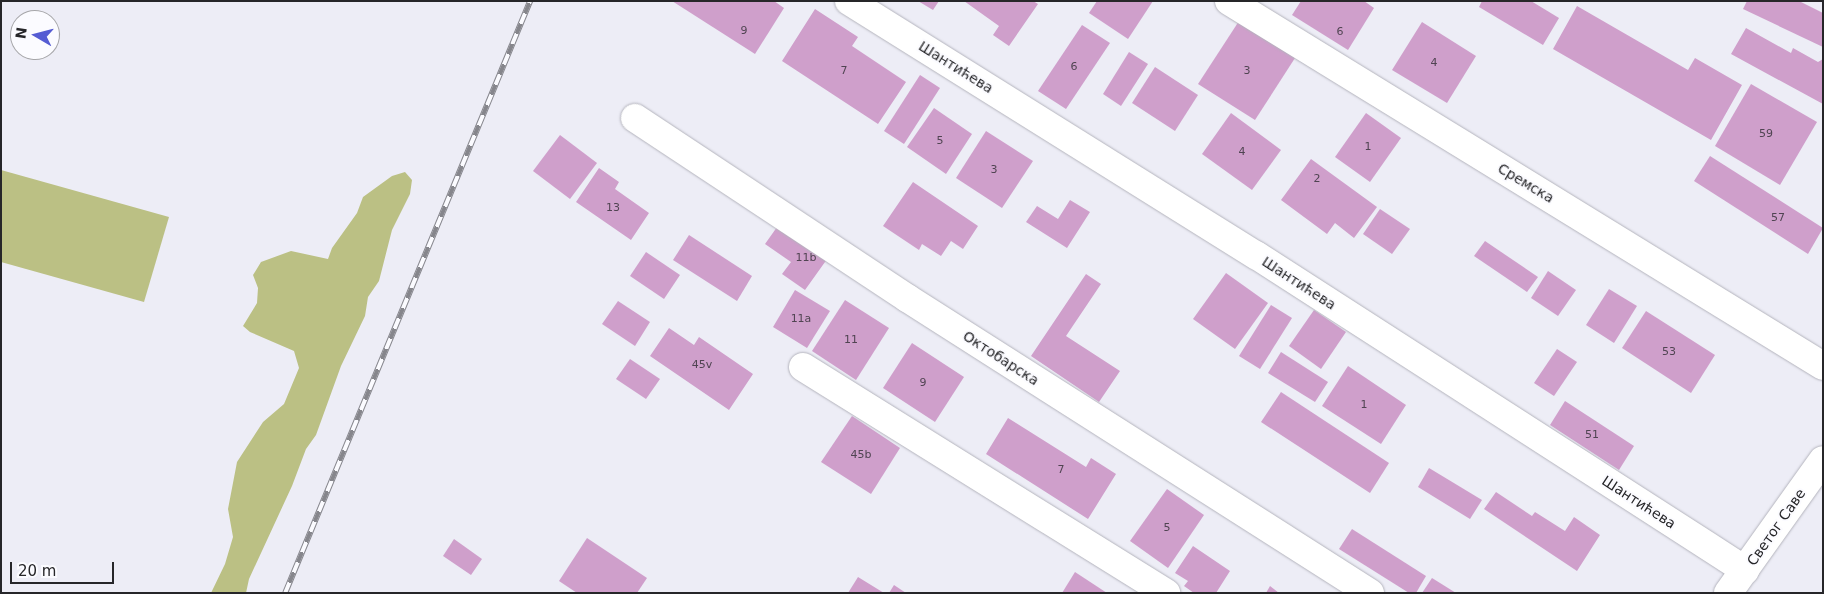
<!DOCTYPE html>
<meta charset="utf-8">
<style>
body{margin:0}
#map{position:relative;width:1824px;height:594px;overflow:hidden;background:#ededf6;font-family:"DejaVu Sans",sans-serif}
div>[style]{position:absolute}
.forest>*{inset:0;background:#bbc084}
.building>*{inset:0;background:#cf9fcb}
.roads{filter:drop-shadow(0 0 1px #b4b4bd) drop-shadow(0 0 1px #b4b4bd)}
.minor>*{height:28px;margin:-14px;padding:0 14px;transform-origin:14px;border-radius:14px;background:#fff}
.rail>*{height:5.5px;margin-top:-2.75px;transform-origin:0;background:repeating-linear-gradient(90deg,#fbfbff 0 11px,#86868c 0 22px);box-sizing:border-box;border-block:1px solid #86868c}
span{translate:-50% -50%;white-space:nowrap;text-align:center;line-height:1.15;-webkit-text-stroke:4px #fbfbff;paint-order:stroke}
.number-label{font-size:11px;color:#504452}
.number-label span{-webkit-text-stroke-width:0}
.street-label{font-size:14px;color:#262629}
.frame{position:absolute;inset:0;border:2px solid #262629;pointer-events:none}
.north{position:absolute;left:10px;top:10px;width:50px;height:50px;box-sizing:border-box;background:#fbfbff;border:1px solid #a6a6a9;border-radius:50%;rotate:278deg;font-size:14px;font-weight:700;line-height:20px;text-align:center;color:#262629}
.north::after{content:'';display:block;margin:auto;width:18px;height:22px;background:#555cd3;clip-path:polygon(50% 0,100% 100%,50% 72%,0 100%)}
.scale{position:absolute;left:10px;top:562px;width:104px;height:22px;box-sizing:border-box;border:2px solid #262629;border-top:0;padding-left:6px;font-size:15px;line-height:18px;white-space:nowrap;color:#262629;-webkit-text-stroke:4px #fbfbff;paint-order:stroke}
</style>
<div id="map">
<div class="forest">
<div style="clip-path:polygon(1px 170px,169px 217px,144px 302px,1px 262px)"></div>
<div style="clip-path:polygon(405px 172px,412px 180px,410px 194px,392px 230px,379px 281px,368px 297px,365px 316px,341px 366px,316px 435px,306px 449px,292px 486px,249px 579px,246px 593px,211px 593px,225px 564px,233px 537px,228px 509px,237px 462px,263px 422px,284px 404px,299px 368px,294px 351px,250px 332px,243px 326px,257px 303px,258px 288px,253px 275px,261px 262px,291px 251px,328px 259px,332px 248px,357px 213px,363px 197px,392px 176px)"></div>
</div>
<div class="building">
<div style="clip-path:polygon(672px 1px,774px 1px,784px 8px,755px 54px)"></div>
<div style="clip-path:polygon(918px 1px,939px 1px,933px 10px)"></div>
<div style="clip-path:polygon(964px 1px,1033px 1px,1038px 4px,1009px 46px,993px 35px,999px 26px)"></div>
<div style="clip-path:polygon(1097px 1px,1153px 1px,1128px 39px,1089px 13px)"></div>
<div style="clip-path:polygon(1301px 1px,1364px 1px,1374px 8px,1348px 50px,1292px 15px)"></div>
<div style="clip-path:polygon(1482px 1px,1531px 1px,1559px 18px,1543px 45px,1479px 7px)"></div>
<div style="clip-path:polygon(1747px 1px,1799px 1px,1823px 13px,1823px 47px,1743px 9px)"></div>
<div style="clip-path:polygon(1577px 6px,1688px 70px,1695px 58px,1742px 85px,1711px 140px,1553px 49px)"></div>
<div style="clip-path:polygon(815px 9px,858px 37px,852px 46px,906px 82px,878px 124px,782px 61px)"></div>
<div style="clip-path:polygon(1239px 21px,1295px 58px,1255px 120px,1198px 84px)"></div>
<div style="clip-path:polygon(1422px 22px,1476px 56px,1447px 103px,1392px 70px)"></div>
<div style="clip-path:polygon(1082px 25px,1110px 43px,1066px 109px,1038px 91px)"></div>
<div style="clip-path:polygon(1746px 28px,1791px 53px,1793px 48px,1818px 62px,1823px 59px,1823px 104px,1731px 54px)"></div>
<div style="clip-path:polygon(1129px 52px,1148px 64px,1121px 106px,1103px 94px)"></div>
<div style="clip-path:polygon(1155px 67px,1198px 95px,1175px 131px,1132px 103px)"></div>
<div style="clip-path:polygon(920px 75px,940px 88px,904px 144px,884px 131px)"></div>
<div style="clip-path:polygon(1751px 84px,1817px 122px,1780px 185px,1715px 146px)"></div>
<div style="clip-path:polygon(934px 108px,972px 134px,946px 174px,907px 147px)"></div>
<div style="clip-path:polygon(1231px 113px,1281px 150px,1252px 190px,1202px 154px)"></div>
<div style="clip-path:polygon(1366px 113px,1401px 138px,1370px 182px,1335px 157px)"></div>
<div style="clip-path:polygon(986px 131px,1033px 161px,1002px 208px,956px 178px)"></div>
<div style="clip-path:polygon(560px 135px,597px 163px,570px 199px,533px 171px)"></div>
<div style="clip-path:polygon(1710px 156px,1823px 228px,1808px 254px,1694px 181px)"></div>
<div style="clip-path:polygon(1311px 159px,1377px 207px,1354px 238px,1335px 223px,1327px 234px,1281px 200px)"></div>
<div style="clip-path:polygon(599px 168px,619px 182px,615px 189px,649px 213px,631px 240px,576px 202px)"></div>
<div style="clip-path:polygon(913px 182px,978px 226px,963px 249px,951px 241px,941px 256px,922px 244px,919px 250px,883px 226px)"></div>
<div style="clip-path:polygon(1070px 200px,1090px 212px,1067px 248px,1026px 222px,1037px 206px,1058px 219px)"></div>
<div style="clip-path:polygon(1380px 209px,1410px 229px,1392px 254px,1363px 234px)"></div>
<div style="clip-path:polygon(782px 220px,830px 255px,805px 290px,782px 274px,791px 262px,765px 244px)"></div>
<div style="clip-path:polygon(689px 235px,752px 276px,737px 301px,673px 260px)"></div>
<div style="clip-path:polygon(1485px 241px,1538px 277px,1527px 292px,1474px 256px)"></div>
<div style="clip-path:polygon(646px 252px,680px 275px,664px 299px,630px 276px)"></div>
<div style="clip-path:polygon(1548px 271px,1576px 290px,1558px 316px,1531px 298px)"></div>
<div style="clip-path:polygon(1226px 273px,1268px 303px,1235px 349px,1193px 319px)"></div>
<div style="clip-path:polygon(1086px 274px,1101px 284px,1066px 336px,1120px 371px,1099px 402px,1031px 356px)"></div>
<div style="clip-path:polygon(1609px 289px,1637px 306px,1614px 343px,1586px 325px)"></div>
<div style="clip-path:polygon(795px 290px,830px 311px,807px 348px,773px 327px)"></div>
<div style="clip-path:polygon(845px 300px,889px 328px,856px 380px,812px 351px)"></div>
<div style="clip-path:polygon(618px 301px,650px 322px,635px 346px,602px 324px)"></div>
<div style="clip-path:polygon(1271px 305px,1292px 318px,1260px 369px,1239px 356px)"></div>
<div style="clip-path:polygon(1314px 310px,1346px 332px,1321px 369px,1289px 346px)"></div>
<div style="clip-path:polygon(1646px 311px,1715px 355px,1691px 393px,1622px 348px)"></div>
<div style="clip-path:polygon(669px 328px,694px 345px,699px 337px,753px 374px,729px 410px,650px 356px)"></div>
<div style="clip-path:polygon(912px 343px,964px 377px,935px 422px,883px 388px)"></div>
<div style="clip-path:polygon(1557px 349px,1577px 362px,1554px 396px,1534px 383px)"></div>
<div style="clip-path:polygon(1281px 352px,1328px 382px,1315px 402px,1268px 373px)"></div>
<div style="clip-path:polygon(630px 359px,660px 379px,646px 399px,616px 379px)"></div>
<div style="clip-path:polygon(1348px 366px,1406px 405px,1381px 444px,1322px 406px)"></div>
<div style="clip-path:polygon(1281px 392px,1389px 463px,1370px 493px,1261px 422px)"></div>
<div style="clip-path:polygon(1565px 401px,1634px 446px,1619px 470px,1550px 425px)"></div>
<div style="clip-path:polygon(852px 416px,900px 448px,871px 494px,821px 462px)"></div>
<div style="clip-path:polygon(1008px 418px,1086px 467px,1091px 458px,1116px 474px,1088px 519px,986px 454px)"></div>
<div style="clip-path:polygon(1429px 468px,1482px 500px,1470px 519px,1418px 487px)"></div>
<div style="clip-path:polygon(1167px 489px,1204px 515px,1168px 568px,1130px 541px)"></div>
<div style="clip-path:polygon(1496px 492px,1532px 516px,1535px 512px,1565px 531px,1574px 517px,1600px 535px,1577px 571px,1484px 509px)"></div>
<div style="clip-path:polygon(1352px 529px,1426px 576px,1416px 593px,1409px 593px,1339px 549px)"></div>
<div style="clip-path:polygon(587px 538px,647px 578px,637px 593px,577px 593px,559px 581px)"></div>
<div style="clip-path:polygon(454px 539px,482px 559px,471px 575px,443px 556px)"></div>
<div style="clip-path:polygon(1193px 546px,1230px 571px,1216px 593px,1194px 593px,1184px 586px,1188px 581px,1175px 573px)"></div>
<div style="clip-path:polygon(1075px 572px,1107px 593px,1062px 593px)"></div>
<div style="clip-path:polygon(858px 577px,884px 593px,848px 593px)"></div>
<div style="clip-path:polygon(1432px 578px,1456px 593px,1422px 593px)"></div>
<div style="clip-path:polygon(894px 585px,906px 593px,889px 593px)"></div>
<div style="clip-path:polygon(1270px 586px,1279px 593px,1266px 593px)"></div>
</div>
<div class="roads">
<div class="minor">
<div style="left:849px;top:1px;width:480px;rotate:32deg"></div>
<div style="left:1256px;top:255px;width:582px;rotate:32.79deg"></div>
<div style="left:1229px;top:1px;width:697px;rotate:31.57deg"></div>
<div style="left:635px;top:118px;width:326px;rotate:33.5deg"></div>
<div style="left:907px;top:298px;width:549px;rotate:32.5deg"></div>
<div style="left:803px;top:367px;width:428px;rotate:31.9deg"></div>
<div style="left:1728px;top:593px;width:163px;rotate:-54.5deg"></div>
</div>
</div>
<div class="rail">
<div style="left:285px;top:593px;width:641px;rotate:-67.52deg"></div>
</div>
<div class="number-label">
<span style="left:744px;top:31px">9</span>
<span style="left:1340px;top:32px">6</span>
<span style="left:1434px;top:63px">4</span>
<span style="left:1074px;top:67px">6</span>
<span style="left:844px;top:71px">7</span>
<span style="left:1247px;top:71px">3</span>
<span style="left:1766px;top:134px">59</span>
<span style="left:940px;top:141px">5</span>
<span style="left:1368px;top:147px">1</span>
<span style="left:1242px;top:152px">4</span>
<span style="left:994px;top:170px">3</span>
<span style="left:1317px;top:179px">2</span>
<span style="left:613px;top:208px">13</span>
<span style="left:1778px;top:218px">57</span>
<span style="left:806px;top:258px">11b</span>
<span style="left:801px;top:319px">11a</span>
<span style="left:851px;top:340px">11</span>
<span style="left:1669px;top:352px">53</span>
<span style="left:702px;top:365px">45v</span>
<span style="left:923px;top:383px">9</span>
<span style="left:1364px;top:405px">1</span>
<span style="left:1592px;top:435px">51</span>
<span style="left:861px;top:455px">45b</span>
<span style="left:1061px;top:470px">7</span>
<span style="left:1167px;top:528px">5</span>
</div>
<div class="street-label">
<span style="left:956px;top:67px;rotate:32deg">Шантићева</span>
<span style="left:1526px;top:183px;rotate:31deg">Сремска</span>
<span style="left:1299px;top:283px;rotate:33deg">Шантићева</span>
<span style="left:1001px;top:358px;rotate:33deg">Октобарска</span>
<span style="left:1639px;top:502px;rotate:33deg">Шантићева</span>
<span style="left:1776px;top:527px;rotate:-55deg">Светог Саве</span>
</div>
<div class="frame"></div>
<div class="north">N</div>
<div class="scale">20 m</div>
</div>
